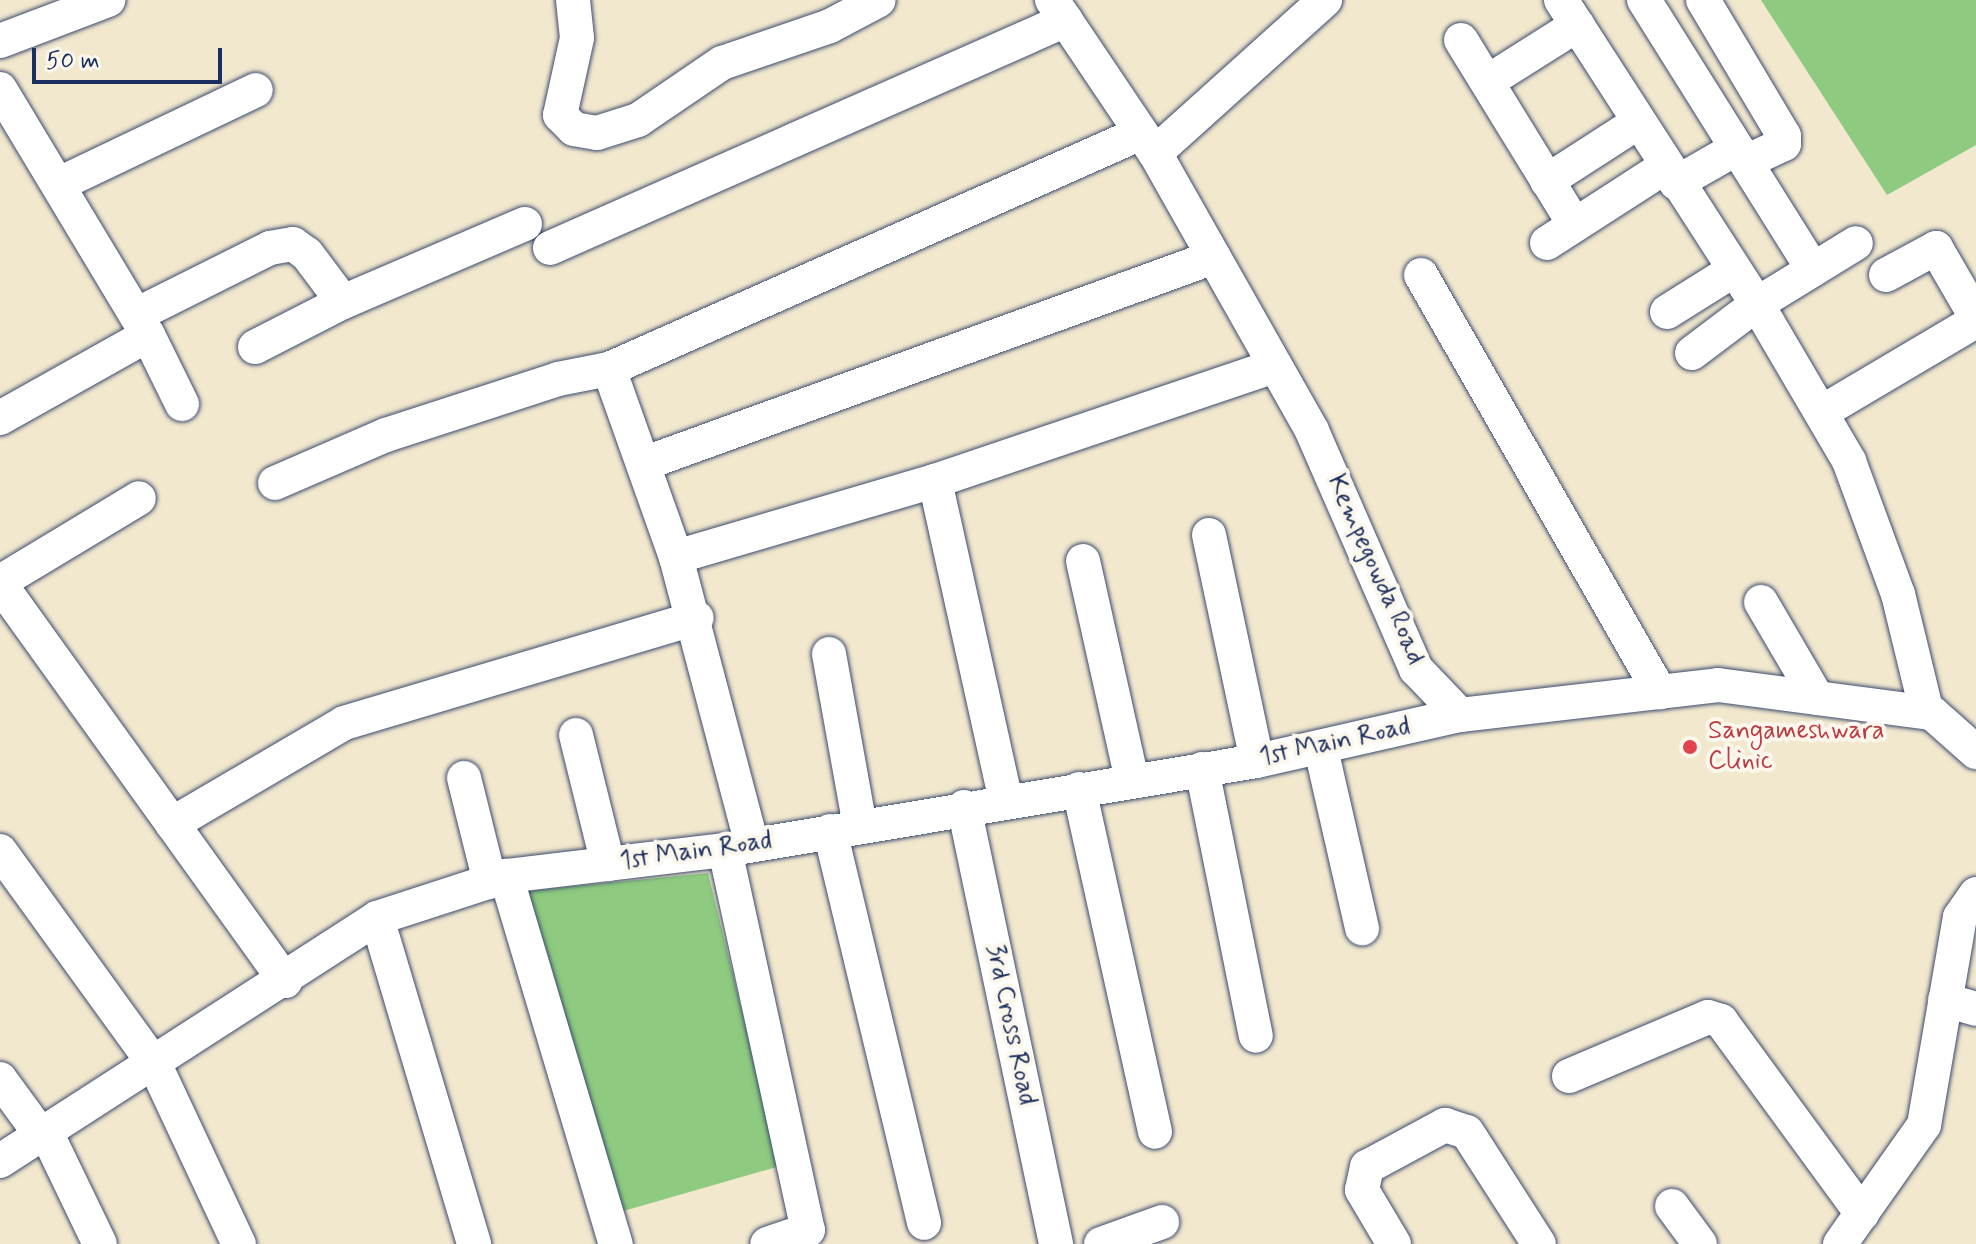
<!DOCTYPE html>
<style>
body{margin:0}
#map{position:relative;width:1976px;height:1244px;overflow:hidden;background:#f2e8ce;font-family:Mynerve,sans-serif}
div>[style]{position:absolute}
.green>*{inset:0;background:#8eca7f}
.roads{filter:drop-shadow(0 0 2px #3b4b6f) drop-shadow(0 0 2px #3b4b6f)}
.minor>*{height:34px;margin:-17px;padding:0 17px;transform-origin:17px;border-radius:17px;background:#fff}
.dots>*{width:22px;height:22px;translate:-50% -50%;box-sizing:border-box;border:4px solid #fbf7ec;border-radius:50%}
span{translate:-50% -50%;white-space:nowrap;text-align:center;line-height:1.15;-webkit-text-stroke:8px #fbf7ec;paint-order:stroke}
.street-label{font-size:26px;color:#1b2f5e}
.health-label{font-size:26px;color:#be3a42}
.left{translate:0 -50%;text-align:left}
.scale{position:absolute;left:32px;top:48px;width:190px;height:36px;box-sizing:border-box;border:4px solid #1b2f5e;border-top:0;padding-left:10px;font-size:24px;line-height:28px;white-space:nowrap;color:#1b2f5e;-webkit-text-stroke:6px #fbf7ec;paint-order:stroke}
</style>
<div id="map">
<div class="green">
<div style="clip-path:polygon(1761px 0,1976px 0,1976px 145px,1887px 195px)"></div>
<div style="clip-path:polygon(708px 873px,780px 1166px,620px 1212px,525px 891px)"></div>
</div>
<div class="roads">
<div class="minor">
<div style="left:573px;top:0;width:38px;rotate:84deg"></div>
<div style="left:577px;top:38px;width:79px;rotate:102.4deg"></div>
<div style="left:560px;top:115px;width:20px;rotate:45deg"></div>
<div style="left:574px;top:129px;width:23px;rotate:10deg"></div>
<div style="left:597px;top:133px;width:43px;rotate:-17.6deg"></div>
<div style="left:638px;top:120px;width:102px;rotate:-34.2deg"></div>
<div style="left:722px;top:63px;width:114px;rotate:-18.9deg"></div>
<div style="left:830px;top:26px;width:55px;rotate:-28deg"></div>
<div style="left:1052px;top:0;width:184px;rotate:56.1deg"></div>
<div style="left:1155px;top:153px;width:319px;rotate:60.5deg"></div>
<div style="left:1312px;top:431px;width:260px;rotate:66.4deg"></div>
<div style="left:1416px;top:669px;width:64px;rotate:46.3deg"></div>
<div style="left:1460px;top:715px;width:260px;rotate:-6.6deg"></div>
<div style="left:1718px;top:685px;width:216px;rotate:7.5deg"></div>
<div style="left:1932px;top:713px;width:59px;rotate:41.6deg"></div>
<div style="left:1561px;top:0;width:362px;rotate:57.2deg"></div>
<div style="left:1757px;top:304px;width:182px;rotate:59.6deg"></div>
<div style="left:1849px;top:461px;width:142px;rotate:69.8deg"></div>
<div style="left:1898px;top:594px;width:122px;rotate:76.3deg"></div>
<div style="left:1644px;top:0;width:318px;rotate:57.9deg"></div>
<div style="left:1703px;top:0;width:158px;rotate:59.2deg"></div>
<div style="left:1784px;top:136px;width:8px;rotate:90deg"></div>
<div style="left:1784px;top:144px;width:42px;rotate:154.7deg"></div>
<div style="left:1461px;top:40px;width:217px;rotate:58.4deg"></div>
<div style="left:0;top:41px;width:116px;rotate:-20.8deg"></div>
<div style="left:1487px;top:82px;width:107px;rotate:-32.3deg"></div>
<div style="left:0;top:89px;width:287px;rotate:59deg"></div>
<div style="left:148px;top:335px;width:170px;rotate:150.7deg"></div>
<div style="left:1155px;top:153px;width:229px;rotate:-42deg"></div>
<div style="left:1547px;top:181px;width:107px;rotate:-32.8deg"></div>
<div style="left:1676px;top:183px;width:70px;rotate:-29.8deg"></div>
<div style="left:59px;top:184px;width:218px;rotate:-25.5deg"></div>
<div style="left:1547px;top:243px;width:140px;rotate:-32.8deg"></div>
<div style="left:550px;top:248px;width:564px;rotate:-23.84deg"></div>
<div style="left:1421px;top:275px;width:481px;rotate:60.2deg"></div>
<div style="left:1886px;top:275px;width:57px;rotate:-28.4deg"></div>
<div style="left:1936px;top:248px;width:80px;rotate:59.9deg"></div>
<div style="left:1667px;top:312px;width:79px;rotate:-32.1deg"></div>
<div style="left:136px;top:315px;width:150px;rotate:-26.6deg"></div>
<div style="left:270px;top:248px;width:23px;rotate:-10deg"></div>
<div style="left:293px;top:244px;width:17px;rotate:36deg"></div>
<div style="left:307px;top:254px;width:60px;rotate:53.1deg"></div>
<div style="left:343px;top:302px;width:198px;rotate:-23.2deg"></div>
<div style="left:148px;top:335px;width:77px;rotate:63.8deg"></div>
<div style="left:255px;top:347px;width:99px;rotate:-27.1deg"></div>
<div style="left:1692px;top:353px;width:81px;rotate:-37deg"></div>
<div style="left:1757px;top:304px;width:116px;rotate:-31.6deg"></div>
<div style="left:609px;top:369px;width:200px;rotate:70.4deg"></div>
<div style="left:1822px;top:412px;width:179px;rotate:-30.6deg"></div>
<div style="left:643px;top:464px;width:607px;rotate:-19.93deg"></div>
<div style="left:935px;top:481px;width:327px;rotate:77.5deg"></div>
<div style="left:275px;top:483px;width:121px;rotate:-23.4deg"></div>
<div style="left:386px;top:435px;width:181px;rotate:-18deg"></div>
<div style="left:558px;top:379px;width:52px;rotate:-11.1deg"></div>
<div style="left:609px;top:369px;width:582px;rotate:-23.92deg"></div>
<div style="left:1209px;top:535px;width:231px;rotate:78deg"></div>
<div style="left:1083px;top:561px;width:224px;rotate:77.4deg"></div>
<div style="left:0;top:582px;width:162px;rotate:-31.1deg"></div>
<div style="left:0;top:584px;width:489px;rotate:54.3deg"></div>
<div style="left:1761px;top:602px;width:111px;rotate:59.7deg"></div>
<div style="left:829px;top:654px;width:175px;rotate:79.8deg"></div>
<div style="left:576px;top:735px;width:133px;rotate:76.1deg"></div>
<div style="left:1321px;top:749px;width:184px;rotate:77.1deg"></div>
<div style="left:1202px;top:769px;width:272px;rotate:78.6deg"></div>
<div style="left:464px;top:778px;width:107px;rotate:76deg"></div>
<div style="left:1079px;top:789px;width:351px;rotate:77.5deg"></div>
<div style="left:964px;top:807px;width:447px;rotate:78.1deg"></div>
<div style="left:172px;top:824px;width:199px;rotate:-30.4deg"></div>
<div style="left:344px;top:723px;width:368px;rotate:-16.6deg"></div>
<div style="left:830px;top:831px;width:403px;rotate:76.5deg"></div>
<div style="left:752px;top:845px;width:298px;rotate:-104.8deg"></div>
<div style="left:676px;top:557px;width:270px;rotate:-16.4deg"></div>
<div style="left:935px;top:481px;width:359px;rotate:-18.7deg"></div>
<div style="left:725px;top:850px;width:389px;rotate:77.7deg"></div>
<div style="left:808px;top:1230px;width:43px;rotate:161.1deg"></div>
<div style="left:0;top:851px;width:264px;rotate:54.1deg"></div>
<div style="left:155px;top:1065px;width:198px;rotate:64.9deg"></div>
<div style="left:506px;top:876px;width:384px;rotate:73.4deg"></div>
<div style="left:377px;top:918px;width:340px;rotate:73.4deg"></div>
<div style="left:1945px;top:1000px;width:32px;rotate:16deg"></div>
<div style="left:1569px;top:1076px;width:151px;rotate:-23deg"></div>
<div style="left:1708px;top:1017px;width:14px;rotate:17deg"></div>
<div style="left:1721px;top:1021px;width:239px;rotate:53.8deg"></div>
<div style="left:0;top:1079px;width:69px;rotate:53.8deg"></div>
<div style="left:46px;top:1132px;width:124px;rotate:64.3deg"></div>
<div style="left:0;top:1161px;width:449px;rotate:-32.8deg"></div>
<div style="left:377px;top:918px;width:136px;rotate:-18deg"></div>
<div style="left:506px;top:876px;width:221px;rotate:-6.8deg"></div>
<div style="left:725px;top:850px;width:539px;rotate:-9.5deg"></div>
<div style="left:1257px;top:761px;width:208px;rotate:-12.8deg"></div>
<div style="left:1672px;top:1206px;width:47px;rotate:53.6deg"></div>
<div style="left:1101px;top:1244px;width:65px;rotate:-19.8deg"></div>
<div style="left:1394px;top:1244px;width:63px;rotate:-120.7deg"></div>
<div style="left:1362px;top:1190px;width:24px;rotate:-78deg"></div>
<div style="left:1367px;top:1167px;width:89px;rotate:-28.3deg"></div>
<div style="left:1445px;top:1125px;width:23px;rotate:18deg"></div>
<div style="left:1467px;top:1132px;width:133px;rotate:57.3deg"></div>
<div style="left:1840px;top:1244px;width:146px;rotate:-54.8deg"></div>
<div style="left:1924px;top:1125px;width:211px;rotate:-80.2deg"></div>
<div style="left:1960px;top:917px;width:28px;rotate:-55deg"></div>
</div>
</div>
<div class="dots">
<div style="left:1690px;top:747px;background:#e0444e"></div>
</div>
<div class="street-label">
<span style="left:1375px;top:570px;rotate:66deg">Kempegowda Road</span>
<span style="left:1335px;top:743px;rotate:-12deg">1st Main Road</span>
<span style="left:696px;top:852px;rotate:-8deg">1st Main Road</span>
<span style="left:1010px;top:1025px;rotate:78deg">3rd Cross Road</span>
</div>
<div class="health-label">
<span class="left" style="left:1708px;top:747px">Sangameshwara<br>Clinic</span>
</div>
<div class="scale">50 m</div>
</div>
